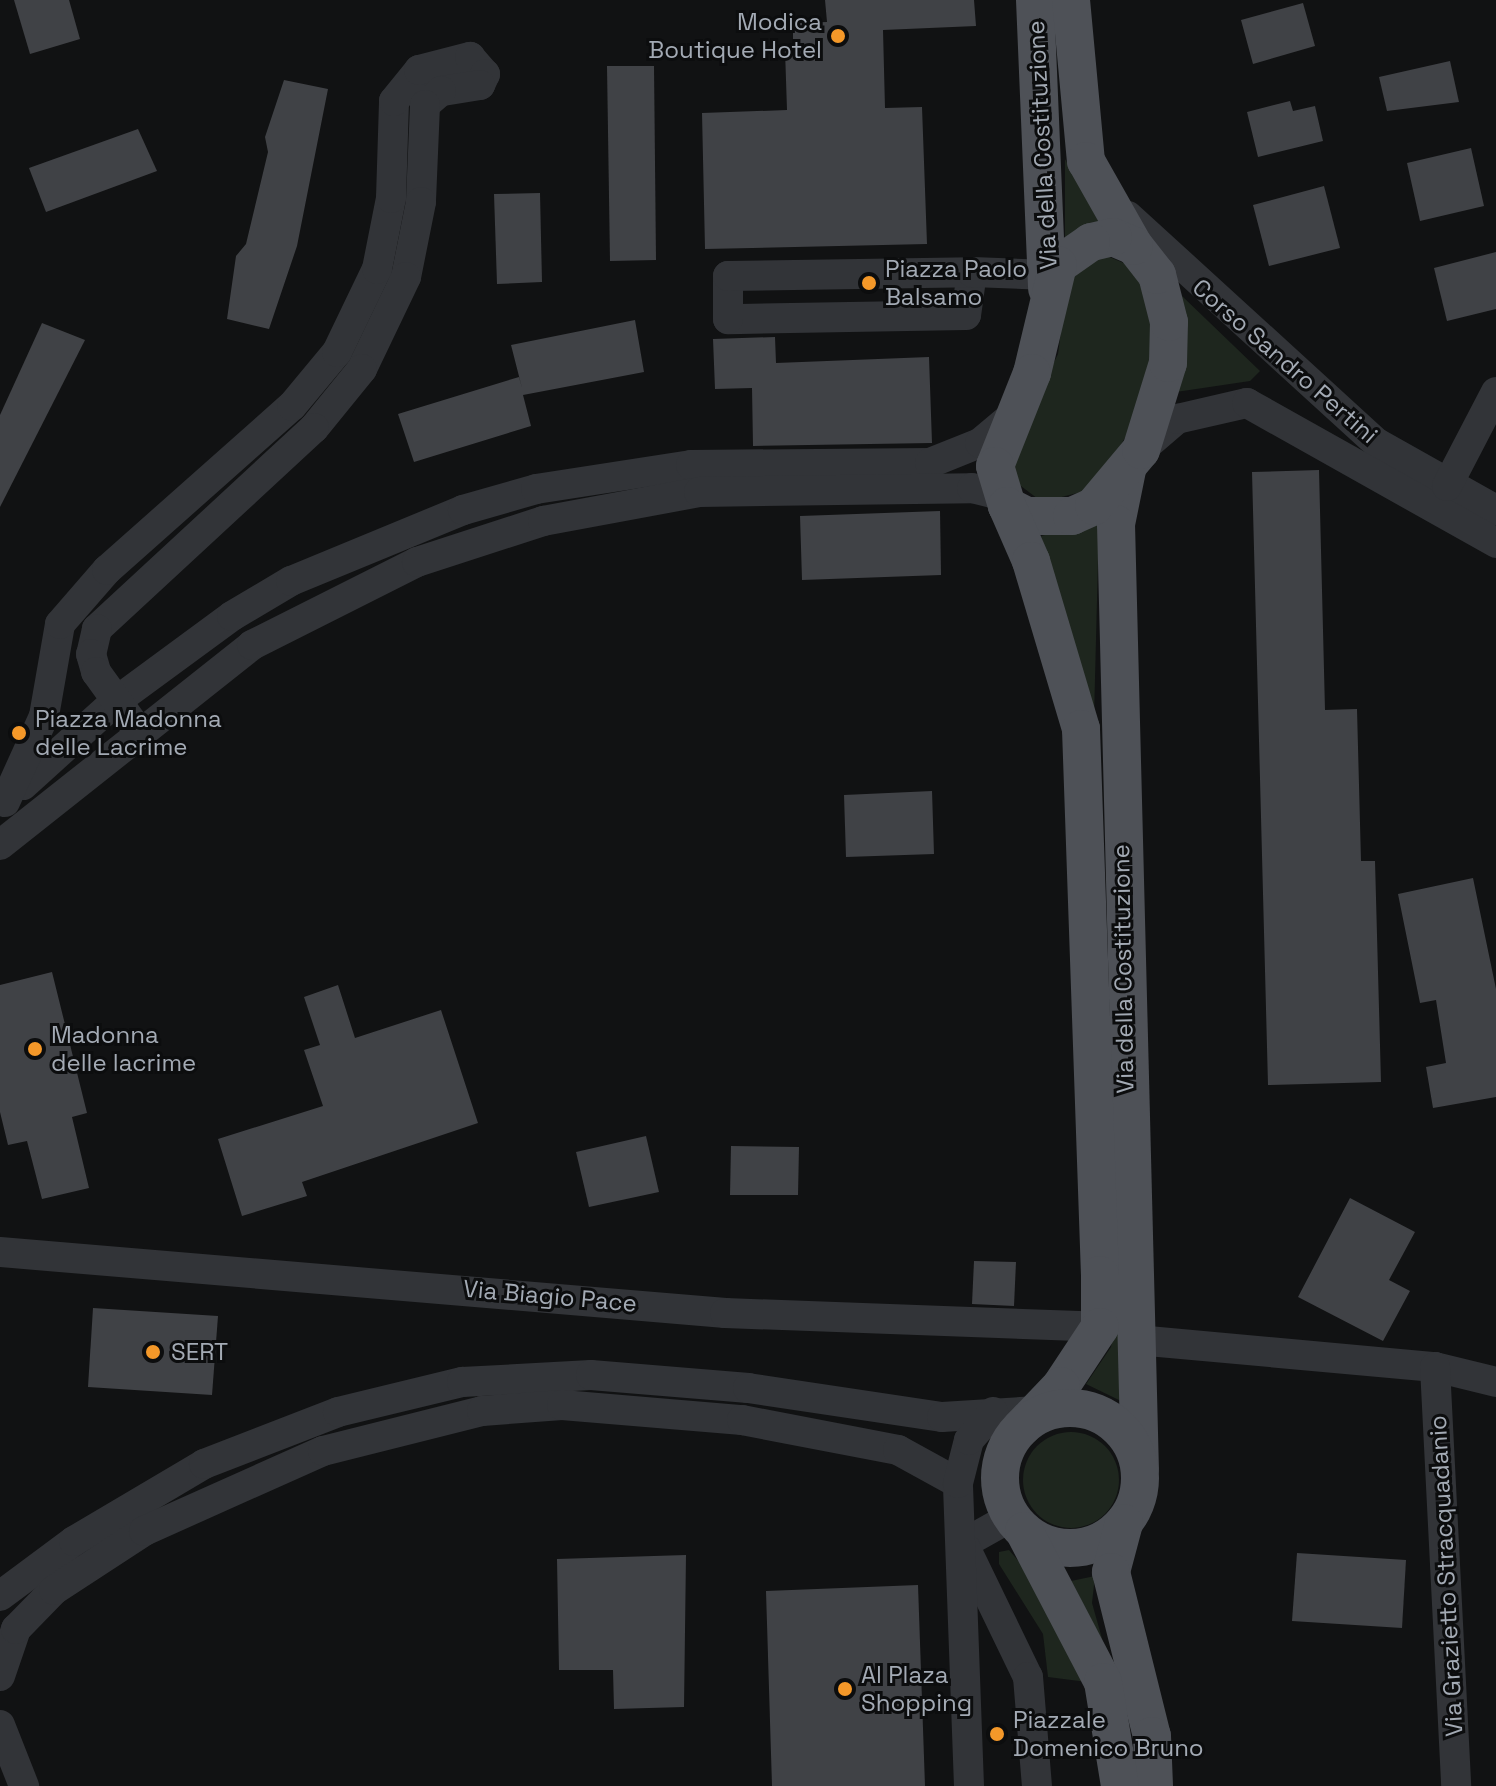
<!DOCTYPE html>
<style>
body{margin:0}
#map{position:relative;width:1496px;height:1786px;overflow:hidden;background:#111213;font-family:"Space Grotesk",sans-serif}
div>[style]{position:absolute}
.green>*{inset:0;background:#1e261e}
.round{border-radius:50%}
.building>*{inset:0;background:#404246}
.minor>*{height:30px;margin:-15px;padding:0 15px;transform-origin:15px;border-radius:15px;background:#323438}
.major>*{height:38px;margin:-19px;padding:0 19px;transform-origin:19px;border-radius:19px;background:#4e5157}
.major>.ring{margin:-19px;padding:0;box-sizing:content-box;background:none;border:38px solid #4e5157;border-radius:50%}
.dots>*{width:22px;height:22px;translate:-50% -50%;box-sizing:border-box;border:4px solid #0c0d0e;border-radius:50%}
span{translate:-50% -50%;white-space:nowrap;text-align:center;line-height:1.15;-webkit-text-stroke:6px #0c0d0e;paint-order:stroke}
.poi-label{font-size:24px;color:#a3aab4}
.right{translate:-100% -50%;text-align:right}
.left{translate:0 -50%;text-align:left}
.street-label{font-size:24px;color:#a3aab4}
</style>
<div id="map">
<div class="green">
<div style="clip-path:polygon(1065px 159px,1099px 222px,1065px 239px)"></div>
<div style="clip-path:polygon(1107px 256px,1131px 266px,1146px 284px,1154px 346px,1132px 426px,1109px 465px,1085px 491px,1042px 502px,1013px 480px,1018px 436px,1058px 354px,1068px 277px,1085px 261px)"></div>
<div style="clip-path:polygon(1182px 296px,1260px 371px,1250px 381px,1176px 392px)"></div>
<div style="clip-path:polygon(1099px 521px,1094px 718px,1041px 536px)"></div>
<div style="clip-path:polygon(1119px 1297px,1121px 1401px,1086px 1384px,1111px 1347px)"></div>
<div class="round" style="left:1023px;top:1432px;width:96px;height:96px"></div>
<div style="clip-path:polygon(1009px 1550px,1033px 1578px,1087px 1682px,1048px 1677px,1043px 1634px,999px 1564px,999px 1552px)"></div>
<div style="clip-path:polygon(1095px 1576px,1092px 1603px,1103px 1642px,1071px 1581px)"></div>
</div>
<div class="building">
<div style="clip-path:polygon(14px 0,69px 0,80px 39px,30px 54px)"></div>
<div style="clip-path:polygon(825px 0,974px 0,976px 26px,883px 30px,885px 108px,922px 107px,927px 244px,705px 249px,702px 113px,787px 110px,785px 50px,793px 50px,793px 23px,827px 22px)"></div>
<div style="clip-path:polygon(1303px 3px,1315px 46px,1253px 64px,1241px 20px)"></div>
<div style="clip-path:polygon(1450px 61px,1459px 102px,1387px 111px,1379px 77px)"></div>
<div style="clip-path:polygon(607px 66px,654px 66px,656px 260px,610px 261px)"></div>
<div style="clip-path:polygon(284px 80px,328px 89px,297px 246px,269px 329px,227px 319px,236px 256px,246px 244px,268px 152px,265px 137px)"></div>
<div style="clip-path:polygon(1290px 101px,1293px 111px,1315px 106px,1323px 141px,1258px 157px,1247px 112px)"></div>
<div style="clip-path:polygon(138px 129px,157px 171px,46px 212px,29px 168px)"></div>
<div style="clip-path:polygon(1471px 148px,1484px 206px,1420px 221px,1407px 163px)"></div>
<div style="clip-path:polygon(1324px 186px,1340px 248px,1269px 266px,1253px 205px)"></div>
<div style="clip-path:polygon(540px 193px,542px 282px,497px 284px,494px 194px)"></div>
<div style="clip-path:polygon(1496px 252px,1496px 309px,1447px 321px,1434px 268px)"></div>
<div style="clip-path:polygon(635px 320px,644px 372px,523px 395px,531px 426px,414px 462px,398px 414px,519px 377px,522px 388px,511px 345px)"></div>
<div style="clip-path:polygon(42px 323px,85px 340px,0 507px,0 415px)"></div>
<div style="clip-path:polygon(775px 337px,776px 363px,929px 357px,932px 443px,753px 446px,752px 388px,715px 389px,713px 339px)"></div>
<div style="clip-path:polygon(1319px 470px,1325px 710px,1357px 709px,1361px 861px,1375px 861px,1381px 1082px,1268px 1085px,1252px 472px)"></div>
<div style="clip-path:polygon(940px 511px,941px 575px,802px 580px,800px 516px)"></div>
<div style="clip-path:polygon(932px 791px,934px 854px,846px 857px,844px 795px)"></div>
<div style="clip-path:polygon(1473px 878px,1496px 989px,1496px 1097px,1433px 1108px,1426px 1067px,1446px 1063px,1436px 1000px,1420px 1003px,1398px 894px)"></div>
<div style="clip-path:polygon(52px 972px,87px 1113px,72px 1117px,89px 1188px,42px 1199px,27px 1141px,8px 1145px,0 1112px,0 985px)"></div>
<div style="clip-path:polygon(338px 985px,355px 1038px,441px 1010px,478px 1123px,302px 1182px,307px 1196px,242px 1216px,218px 1139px,323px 1106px,304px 1050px,320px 1045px,304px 997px)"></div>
<div style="clip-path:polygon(646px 1136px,659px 1192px,589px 1207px,576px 1152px)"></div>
<div style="clip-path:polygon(731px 1146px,799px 1147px,798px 1195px,730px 1195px)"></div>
<div style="clip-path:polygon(1350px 1198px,1415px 1232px,1389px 1280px,1410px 1291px,1383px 1341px,1298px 1297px)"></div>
<div style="clip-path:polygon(974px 1261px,1016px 1262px,1014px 1306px,972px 1304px)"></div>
<div style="clip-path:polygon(93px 1308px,218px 1316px,212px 1395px,88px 1387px)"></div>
<div style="clip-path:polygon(1297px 1553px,1406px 1560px,1402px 1628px,1292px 1621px)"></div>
<div style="clip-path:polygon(686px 1555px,684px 1707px,614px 1709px,613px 1670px,559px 1670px,557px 1559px)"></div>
<div style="clip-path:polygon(918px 1585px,925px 1786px,772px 1786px,766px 1591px)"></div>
</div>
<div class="minor">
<div style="left:1128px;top:216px;width:337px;rotate:42.4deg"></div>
<div style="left:1377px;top:443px;width:137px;rotate:29.4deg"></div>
<div style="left:972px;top:272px;width:43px;rotate:97.9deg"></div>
<div style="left:966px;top:315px;width:238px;rotate:179deg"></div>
<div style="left:728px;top:319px;width:43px;rotate:-90deg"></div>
<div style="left:728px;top:276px;width:244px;rotate:-0.9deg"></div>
<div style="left:972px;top:272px;width:76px;rotate:2.3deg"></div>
<div style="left:1141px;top:450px;width:48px;rotate:-40.7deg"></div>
<div style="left:1177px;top:419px;width:72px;rotate:-12.9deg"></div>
<div style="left:1247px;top:403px;width:286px;rotate:29.3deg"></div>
<div style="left:1447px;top:486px;width:106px;rotate:-62.5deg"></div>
<div style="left:23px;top:785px;width:124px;rotate:-42.1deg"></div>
<div style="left:115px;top:702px;width:145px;rotate:-36.3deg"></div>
<div style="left:232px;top:616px;width:69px;rotate:-30.7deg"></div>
<div style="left:291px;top:581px;width:186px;rotate:-22.4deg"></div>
<div style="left:463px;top:510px;width:76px;rotate:-16deg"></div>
<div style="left:536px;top:489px;width:157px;rotate:-8.8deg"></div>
<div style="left:691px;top:465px;width:239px;rotate:-0.5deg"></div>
<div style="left:930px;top:463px;width:54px;rotate:-21.8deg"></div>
<div style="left:980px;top:443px;width:35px;rotate:-40deg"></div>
<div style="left:5px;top:802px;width:94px;rotate:-65.6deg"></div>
<div style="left:44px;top:716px;width:93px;rotate:-80.1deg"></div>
<div style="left:60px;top:624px;width:72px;rotate:-49deg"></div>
<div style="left:107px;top:570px;width:247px;rotate:-41.6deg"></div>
<div style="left:292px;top:406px;width:70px;rotate:-50.2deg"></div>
<div style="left:337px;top:352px;width:92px;rotate:-64.3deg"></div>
<div style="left:377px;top:269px;width:72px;rotate:-78.8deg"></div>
<div style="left:391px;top:198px;width:97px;rotate:-88.2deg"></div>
<div style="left:394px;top:101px;width:40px;rotate:-51deg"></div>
<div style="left:419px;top:70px;width:53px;rotate:-14.3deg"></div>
<div style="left:470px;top:57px;width:23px;rotate:49deg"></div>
<div style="left:485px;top:74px;width:12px;rotate:114deg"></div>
<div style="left:480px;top:85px;width:39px;rotate:171deg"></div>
<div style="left:441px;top:91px;width:21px;rotate:139deg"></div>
<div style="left:425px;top:105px;width:97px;rotate:92.4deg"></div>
<div style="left:421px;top:202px;width:76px;rotate:101.3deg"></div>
<div style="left:406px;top:277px;width:102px;rotate:115.6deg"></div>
<div style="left:362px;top:369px;width:76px;rotate:129.1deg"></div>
<div style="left:314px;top:428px;width:296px;rotate:137.2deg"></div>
<div style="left:97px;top:629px;width:26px;rotate:103deg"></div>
<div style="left:91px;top:654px;width:19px;rotate:74deg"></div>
<div style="left:96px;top:672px;width:70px;rotate:54.3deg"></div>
<div style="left:0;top:845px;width:322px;rotate:-38.4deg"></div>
<div style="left:252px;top:645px;width:185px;rotate:-26.7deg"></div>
<div style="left:417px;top:562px;width:133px;rotate:-18deg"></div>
<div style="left:543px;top:521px;width:159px;rotate:-10.5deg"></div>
<div style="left:699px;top:492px;width:273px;rotate:-0.8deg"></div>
<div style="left:972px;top:488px;width:33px;rotate:14deg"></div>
<div style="left:0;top:1252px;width:728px;rotate:4.81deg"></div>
<div style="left:725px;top:1313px;width:375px;rotate:2.1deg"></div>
<div style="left:1137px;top:1340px;width:299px;rotate:5.2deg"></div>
<div style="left:1435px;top:1367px;width:63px;rotate:13.8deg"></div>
<div style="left:1435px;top:1367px;width:420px;rotate:87.1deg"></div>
<div style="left:963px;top:1544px;width:55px;rotate:-29.4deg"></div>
<div style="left:966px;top:1549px;width:142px;rotate:64.2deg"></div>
<div style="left:1028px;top:1677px;width:109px;rotate:85.3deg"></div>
<div style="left:0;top:1596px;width:92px;rotate:-36.6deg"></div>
<div style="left:74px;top:1541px;width:151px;rotate:-30.6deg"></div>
<div style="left:204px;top:1464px;width:144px;rotate:-21.2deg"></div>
<div style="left:338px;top:1412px;width:128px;rotate:-13.6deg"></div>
<div style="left:462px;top:1382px;width:129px;rotate:-3.1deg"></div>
<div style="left:591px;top:1375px;width:158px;rotate:4.7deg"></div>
<div style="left:748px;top:1388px;width:196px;rotate:8.5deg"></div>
<div style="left:942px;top:1417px;width:110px;rotate:-3.6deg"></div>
<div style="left:0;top:1676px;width:50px;rotate:-71.2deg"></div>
<div style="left:16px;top:1629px;width:54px;rotate:-45.7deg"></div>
<div style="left:54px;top:1590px;width:108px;rotate:-33.2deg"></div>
<div style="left:144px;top:1531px;width:196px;rotate:-24.1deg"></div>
<div style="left:323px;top:1451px;width:164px;rotate:-14.1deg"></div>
<div style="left:482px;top:1411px;width:80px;rotate:-4.3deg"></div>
<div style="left:562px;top:1405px;width:181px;rotate:4.8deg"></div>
<div style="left:742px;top:1420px;width:159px;rotate:10.9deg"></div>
<div style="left:898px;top:1450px;width:68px;rotate:28.8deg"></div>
<div style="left:0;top:1725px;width:66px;rotate:68.5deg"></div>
<div style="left:969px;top:1786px;width:303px;rotate:-92.1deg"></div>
<div style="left:958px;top:1483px;width:44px;rotate:-75.7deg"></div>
<div style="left:969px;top:1440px;width:37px;rotate:-49deg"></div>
</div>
<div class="major">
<div style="left:1035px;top:0;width:289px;rotate:87.6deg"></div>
<div style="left:1071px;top:0;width:162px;rotate:84.7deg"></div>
<div style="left:1086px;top:161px;width:98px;rotate:60.5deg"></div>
<div style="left:1127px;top:470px;width:55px;rotate:101.5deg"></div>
<div style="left:1116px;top:524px;width:945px;rotate:88.55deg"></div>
<div style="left:1007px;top:506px;width:22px;rotate:27deg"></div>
<div style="left:1027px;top:516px;width:45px"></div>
<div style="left:1072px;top:516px;width:24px;rotate:-24deg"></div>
<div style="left:1094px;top:506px;width:73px;rotate:-50deg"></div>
<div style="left:1141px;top:450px;width:91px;rotate:-72.8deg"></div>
<div style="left:1168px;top:363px;width:41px;rotate:-88.6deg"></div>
<div style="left:1169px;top:322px;width:49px;rotate:-104.3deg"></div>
<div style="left:1157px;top:275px;width:37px;rotate:-128deg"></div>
<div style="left:1134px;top:246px;width:23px;rotate:-157deg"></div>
<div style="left:1113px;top:237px;width:23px;rotate:167deg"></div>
<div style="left:1091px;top:242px;width:40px;rotate:145.1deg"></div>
<div style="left:1058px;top:265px;width:111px;rotate:103.5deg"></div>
<div style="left:1032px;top:373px;width:100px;rotate:111.7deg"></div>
<div style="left:995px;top:466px;width:42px;rotate:73.3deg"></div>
<div style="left:1007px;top:506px;width:60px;rotate:66.4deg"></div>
<div style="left:1031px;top:561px;width:175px;rotate:73.4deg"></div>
<div style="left:1081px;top:729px;width:546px;rotate:88.01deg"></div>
<div style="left:1100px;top:1275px;width:52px;rotate:90deg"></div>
<div style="left:1100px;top:1327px;width:71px;rotate:123.5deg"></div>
<div style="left:1061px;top:1386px;width:59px;rotate:133.6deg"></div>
<div class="ring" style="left:1000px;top:1408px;width:102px;height:102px"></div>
<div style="left:1124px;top:1523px;width:51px;rotate:104.9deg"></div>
<div style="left:1111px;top:1572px;width:169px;rotate:76deg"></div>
<div style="left:1152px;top:1736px;width:50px;rotate:87.7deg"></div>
<div style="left:1024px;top:1531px;width:170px;rotate:62.4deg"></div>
<div style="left:1103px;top:1682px;width:105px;rotate:80.7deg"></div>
</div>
<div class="dots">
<div style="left:838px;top:36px;background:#f49829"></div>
<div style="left:869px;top:283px;background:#f49829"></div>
<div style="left:19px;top:733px;background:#f49829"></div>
<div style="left:35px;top:1049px;background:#f49829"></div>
<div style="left:153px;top:1352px;background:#f49829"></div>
<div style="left:845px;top:1689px;background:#f49829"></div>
<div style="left:997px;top:1734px;background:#f49829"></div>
</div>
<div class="poi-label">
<span class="right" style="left:822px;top:36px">Modica<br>Boutique Hotel</span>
<span class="left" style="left:885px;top:283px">Piazza Paolo<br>Balsamo</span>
<span class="left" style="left:35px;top:733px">Piazza Madonna<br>delle Lacrime</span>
<span class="left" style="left:51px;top:1049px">Madonna<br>delle lacrime</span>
<span class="left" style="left:171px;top:1352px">SERT</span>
<span class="left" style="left:861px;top:1689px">Al Plaza<br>Shopping</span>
<span class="left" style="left:1013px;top:1734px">Piazzale<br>Domenico Bruno</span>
</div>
<div class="street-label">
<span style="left:1042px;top:145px;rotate:-93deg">Via della Costituzione</span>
<span style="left:1285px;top:361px;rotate:41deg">Corso Sandro Pertini</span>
<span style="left:1123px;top:969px;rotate:-91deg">Via della Costituzione</span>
<span style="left:550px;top:1296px;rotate:5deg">Via Biagio Pace</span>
<span style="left:1446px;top:1576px;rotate:-93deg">Via Grazietto Stracquadanio</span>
</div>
</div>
